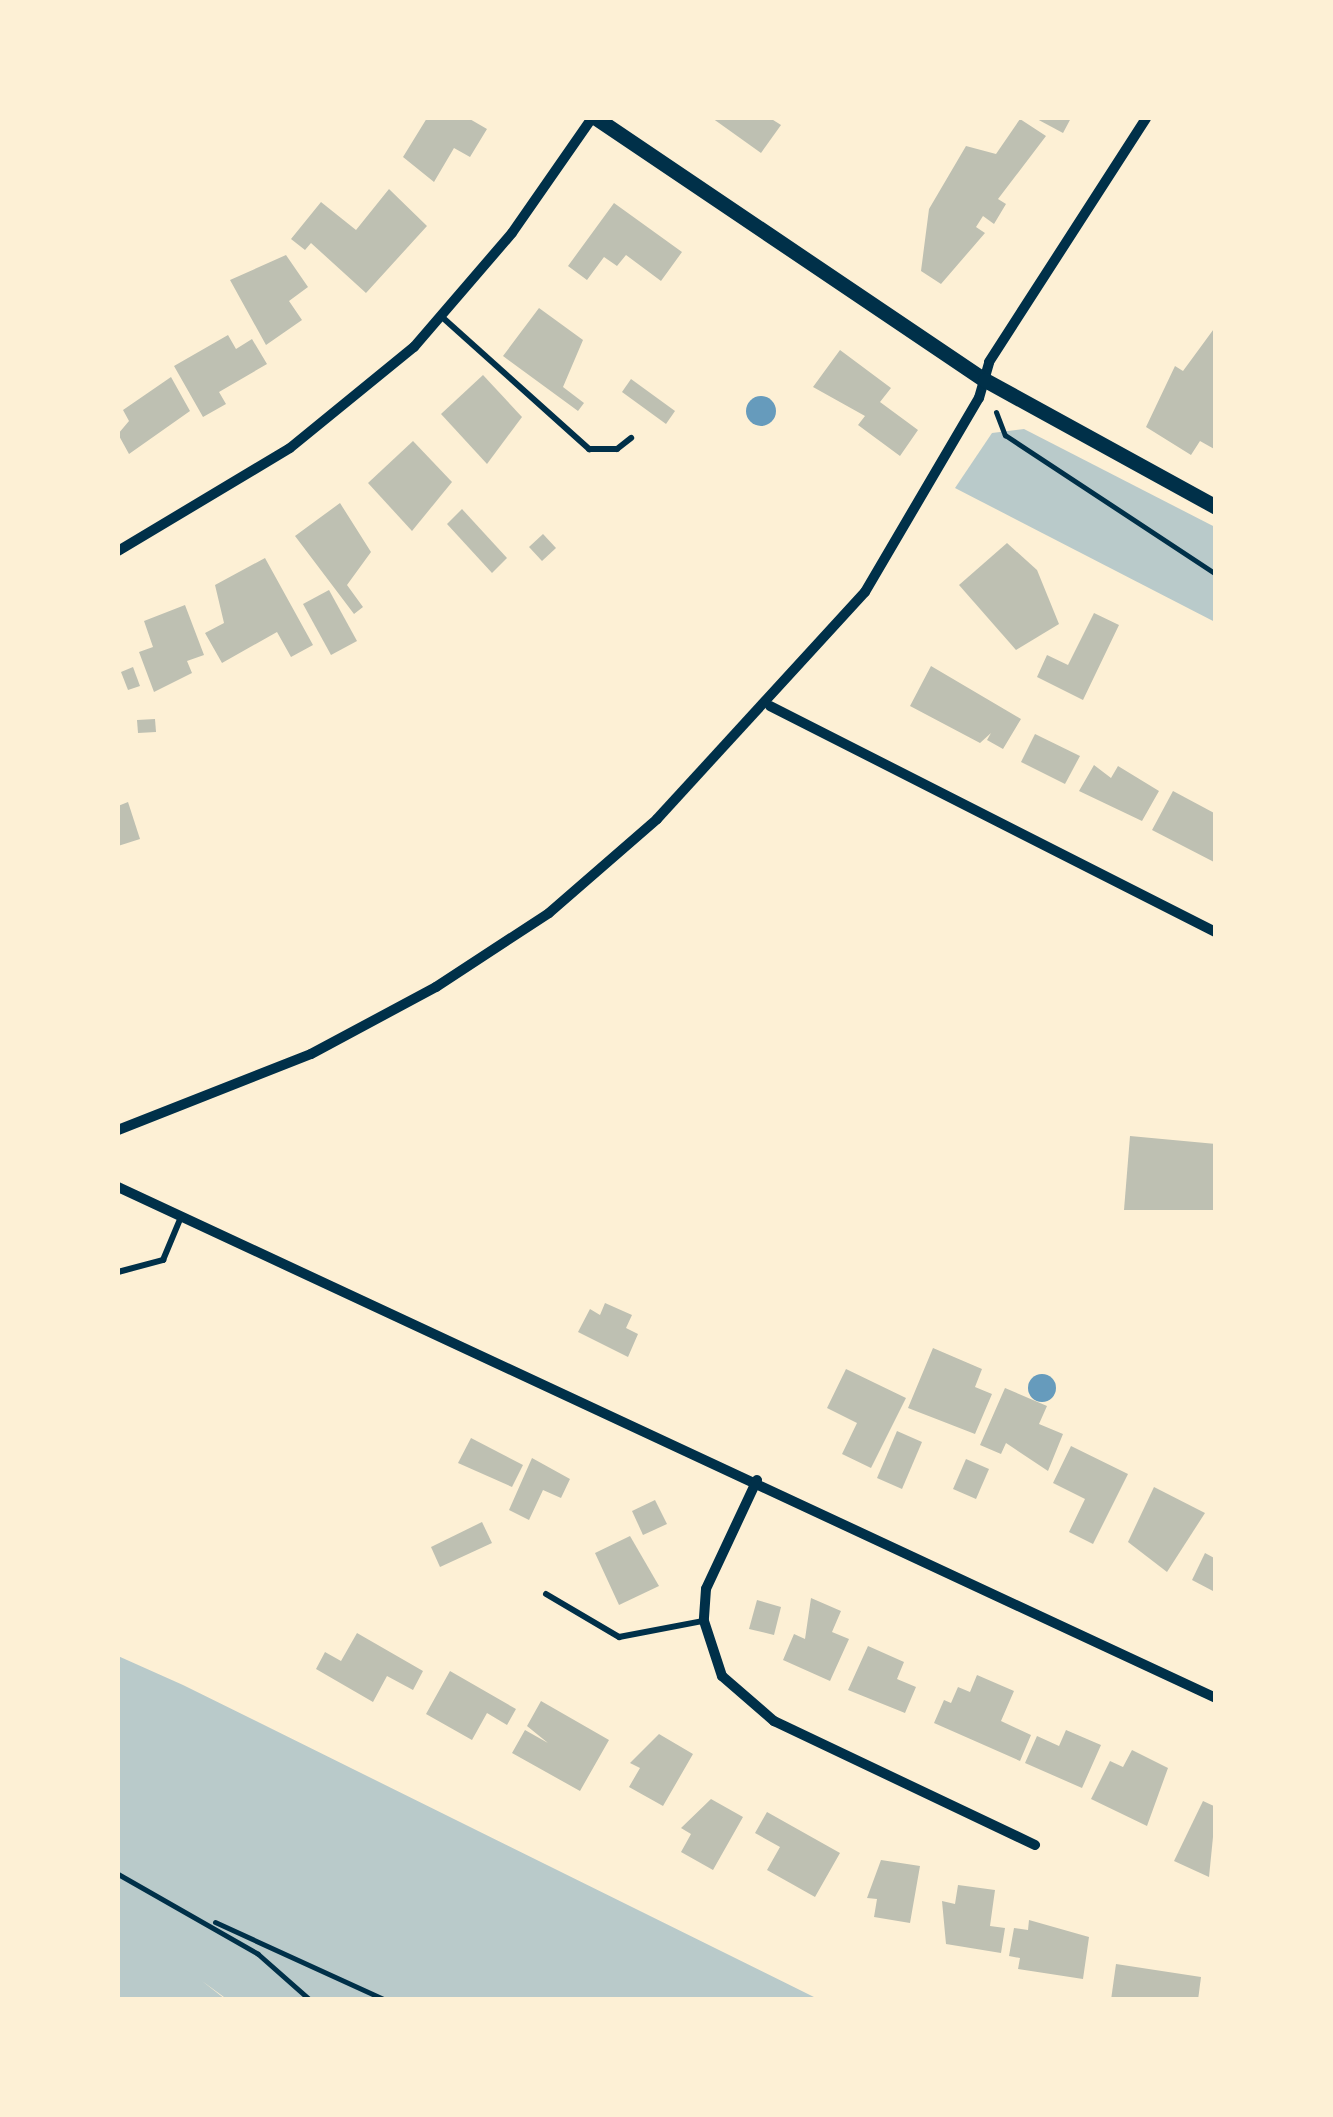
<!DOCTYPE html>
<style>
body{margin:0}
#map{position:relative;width:1333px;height:2117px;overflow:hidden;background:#fdf0d5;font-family:Helvetica,sans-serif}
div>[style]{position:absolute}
.green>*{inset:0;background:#b9caca}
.water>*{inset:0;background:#669bbc}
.round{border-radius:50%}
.building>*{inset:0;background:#bec0b2}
.path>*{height:5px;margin:-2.5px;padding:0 2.5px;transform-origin:2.5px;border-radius:2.5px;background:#003049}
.service>*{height:6px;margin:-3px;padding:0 3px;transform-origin:3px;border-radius:3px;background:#003049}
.minor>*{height:10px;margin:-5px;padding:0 5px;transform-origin:5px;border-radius:5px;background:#003049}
.tertiary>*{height:15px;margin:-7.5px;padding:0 7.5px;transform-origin:7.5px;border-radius:7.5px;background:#003049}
span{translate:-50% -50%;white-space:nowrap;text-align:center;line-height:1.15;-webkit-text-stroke:8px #fdf0d5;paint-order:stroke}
.frame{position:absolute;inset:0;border:120px solid #fdf0d5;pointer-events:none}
</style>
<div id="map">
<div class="green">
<div style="clip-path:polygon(1024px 429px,1215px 527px,1215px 622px,955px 488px,992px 433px)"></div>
<div style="clip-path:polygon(118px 1656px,183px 1685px,818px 1999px,228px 2000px,202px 1981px,225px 1999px,118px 1999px)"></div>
</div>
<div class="water">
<div class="round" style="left:746px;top:396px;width:30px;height:30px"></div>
<div class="round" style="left:1028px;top:1374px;width:28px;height:28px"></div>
</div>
<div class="building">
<div style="clip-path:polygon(427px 118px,468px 118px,487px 129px,470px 157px,454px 148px,434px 182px,403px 157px)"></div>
<div style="clip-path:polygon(712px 118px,770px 118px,781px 125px,761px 153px)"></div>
<div style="clip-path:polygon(1035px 118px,1071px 118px,1063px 133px)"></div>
<div style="clip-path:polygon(1020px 119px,1046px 136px,998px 199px,1006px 204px,994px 224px,983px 216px,976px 227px,985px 233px,941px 284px,921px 271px,929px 209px,966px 146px,996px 154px)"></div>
<div style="clip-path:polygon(389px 189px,427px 226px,366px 293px,311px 243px,305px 250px,291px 239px,321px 202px,356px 230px)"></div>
<div style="clip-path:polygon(614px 203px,682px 252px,661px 281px,626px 255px,617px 266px,604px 257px,587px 280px,568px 266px)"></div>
<div style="clip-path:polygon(286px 255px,308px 287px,289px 301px,302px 320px,266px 345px,230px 280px)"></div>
<div style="clip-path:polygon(539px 308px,583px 340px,563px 387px,584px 403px,578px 411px,503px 356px)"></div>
<div style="clip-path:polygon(1216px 326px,1216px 450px,1200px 441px,1191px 455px,1146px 427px,1175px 366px,1183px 371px)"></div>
<div style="clip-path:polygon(228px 335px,236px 349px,252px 339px,267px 364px,219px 392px,226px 404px,203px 417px,174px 366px)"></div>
<div style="clip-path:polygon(840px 350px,891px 388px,880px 402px,918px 430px,900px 456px,858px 425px,865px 416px,813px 387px)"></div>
<div style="clip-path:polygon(483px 375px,522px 417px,487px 464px,441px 414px)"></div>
<div style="clip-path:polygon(171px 377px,190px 411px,129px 454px,118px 434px,129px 421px,123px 410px)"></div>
<div style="clip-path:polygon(631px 379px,675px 411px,666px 424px,622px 392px)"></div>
<div style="clip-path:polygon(413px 441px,452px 482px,412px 531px,368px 483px)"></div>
<div style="clip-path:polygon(340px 503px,371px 552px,347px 585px,363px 607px,354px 614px,295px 536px)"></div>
<div style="clip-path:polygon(462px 509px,507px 558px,492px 573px,447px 524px)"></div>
<div style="clip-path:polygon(543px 534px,556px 548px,542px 561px,529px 547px)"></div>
<div style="clip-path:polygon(1007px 543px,1037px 570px,1059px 624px,1016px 650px,959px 585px)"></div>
<div style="clip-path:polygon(265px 558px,313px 645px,291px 657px,277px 632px,222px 663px,205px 633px,224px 623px,215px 585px)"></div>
<div style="clip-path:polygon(329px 590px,357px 641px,331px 655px,303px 604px)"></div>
<div style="clip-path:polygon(185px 605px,204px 655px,187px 661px,192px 673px,154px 692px,139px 652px,153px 647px,144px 621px)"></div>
<div style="clip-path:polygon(1094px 613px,1119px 625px,1083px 700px,1037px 677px,1047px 655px,1068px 665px)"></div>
<div style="clip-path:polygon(931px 666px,1021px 719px,1003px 749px,987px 740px,991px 733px,980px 743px,910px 706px)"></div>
<div style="clip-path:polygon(133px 667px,140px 686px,128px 690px,121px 672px)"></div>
<div style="clip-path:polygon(155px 719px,156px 732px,138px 733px,137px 720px)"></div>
<div style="clip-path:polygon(1035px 734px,1080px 756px,1065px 784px,1021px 762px)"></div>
<div style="clip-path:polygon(1094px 765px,1111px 778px,1118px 766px,1159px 791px,1142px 821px,1079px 791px)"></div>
<div style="clip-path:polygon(1173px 791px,1216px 814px,1214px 862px,1152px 830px)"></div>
<div style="clip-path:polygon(128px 802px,140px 839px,118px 846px,118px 806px)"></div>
<div style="clip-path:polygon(1130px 1136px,1216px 1144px,1216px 1210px,1124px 1210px)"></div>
<div style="clip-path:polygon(605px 1303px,632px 1315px,626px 1328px,638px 1334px,628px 1357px,578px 1332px,590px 1309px,600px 1315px)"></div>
<div style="clip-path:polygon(933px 1348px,982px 1369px,975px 1387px,992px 1394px,975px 1434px,908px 1408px)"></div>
<div style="clip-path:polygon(846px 1369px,906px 1398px,871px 1468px,842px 1454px,857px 1423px,827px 1408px)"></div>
<div style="clip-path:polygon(1005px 1388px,1047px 1406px,1039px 1424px,1063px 1434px,1048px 1471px,1006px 1443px,1001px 1454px,980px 1445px)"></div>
<div style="clip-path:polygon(897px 1431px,922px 1442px,902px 1489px,877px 1478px)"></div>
<div style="clip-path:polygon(471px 1438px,523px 1465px,512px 1487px,458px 1463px)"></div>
<div style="clip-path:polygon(1071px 1446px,1128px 1474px,1093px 1544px,1069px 1532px,1085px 1499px,1053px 1483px)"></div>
<div style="clip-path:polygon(532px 1458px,570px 1479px,561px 1498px,543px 1490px,529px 1520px,509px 1510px)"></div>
<div style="clip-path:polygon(966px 1459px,989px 1469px,976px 1499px,953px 1489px)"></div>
<div style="clip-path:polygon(1154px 1487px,1205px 1513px,1167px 1572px,1128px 1542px)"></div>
<div style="clip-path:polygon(655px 1500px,667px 1524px,643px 1535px,632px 1511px)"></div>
<div style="clip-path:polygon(482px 1522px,492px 1543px,440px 1567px,431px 1547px)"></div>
<div style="clip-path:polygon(630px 1536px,659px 1586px,619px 1605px,595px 1553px)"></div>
<div style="clip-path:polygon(1205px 1553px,1216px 1559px,1213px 1591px,1192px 1580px)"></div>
<div style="clip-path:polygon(811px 1598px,841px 1611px,832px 1632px,849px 1639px,830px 1681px,783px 1660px,794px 1634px,805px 1639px)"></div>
<div style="clip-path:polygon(757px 1600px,781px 1607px,774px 1635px,749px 1629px)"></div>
<div style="clip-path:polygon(357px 1633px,423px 1671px,413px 1690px,387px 1676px,373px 1702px,316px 1669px,325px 1652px,341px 1661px)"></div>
<div style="clip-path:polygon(868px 1646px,904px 1662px,897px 1679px,916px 1687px,905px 1713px,848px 1690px)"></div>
<div style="clip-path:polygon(450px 1671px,516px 1709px,507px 1725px,487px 1713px,472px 1740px,426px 1714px)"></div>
<div style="clip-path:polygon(977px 1675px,1014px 1691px,1001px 1721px,1031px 1735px,1020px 1761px,934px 1723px,944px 1700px,951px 1703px,958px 1687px,970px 1692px)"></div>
<div style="clip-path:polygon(541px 1701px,609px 1740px,580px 1791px,512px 1753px,525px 1730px,548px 1743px,527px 1726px)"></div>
<div style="clip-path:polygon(1066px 1730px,1101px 1745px,1082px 1788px,1025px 1763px,1037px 1736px,1059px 1746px)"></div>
<div style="clip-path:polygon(659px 1734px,693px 1754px,663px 1806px,629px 1787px,640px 1768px,630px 1763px)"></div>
<div style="clip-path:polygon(1132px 1750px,1168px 1768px,1147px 1826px,1091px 1799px,1110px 1761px,1123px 1767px)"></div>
<div style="clip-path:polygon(711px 1799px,743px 1817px,713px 1870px,681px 1852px,691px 1834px,681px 1828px)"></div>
<div style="clip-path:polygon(1203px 1801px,1216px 1807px,1209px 1877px,1174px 1861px)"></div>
<div style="clip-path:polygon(767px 1812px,840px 1853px,815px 1897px,767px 1870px,780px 1847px,755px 1833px)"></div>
<div style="clip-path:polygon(881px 1860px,920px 1866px,910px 1923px,874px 1917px,877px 1899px,867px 1898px)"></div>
<div style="clip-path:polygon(958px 1885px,995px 1890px,990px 1926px,1005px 1928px,1001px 1953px,946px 1944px,942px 1901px,955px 1904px)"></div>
<div style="clip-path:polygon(1029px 1920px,1089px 1937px,1083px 1979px,1018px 1969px,1020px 1958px,1009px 1956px,1014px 1928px,1028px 1930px)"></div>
<div style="clip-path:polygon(1116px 1964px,1201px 1977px,1198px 2000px,1111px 2000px)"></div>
</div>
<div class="path">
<div style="left:996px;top:412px;width:25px;rotate:69deg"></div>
<div style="left:1005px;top:435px;width:253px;rotate:33.4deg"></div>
<div style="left:118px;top:1874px;width:161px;rotate:29.7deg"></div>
<div style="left:258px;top:1954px;width:69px;rotate:41.5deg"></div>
<div style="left:215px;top:1922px;width:187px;rotate:24.6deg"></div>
</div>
<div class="service">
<div style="left:442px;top:317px;width:198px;rotate:41.9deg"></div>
<div style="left:589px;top:449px;width:28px"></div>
<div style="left:617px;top:449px;width:18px;rotate:-38deg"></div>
<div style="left:118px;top:1272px;width:47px;rotate:-14.9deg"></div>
<div style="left:163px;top:1260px;width:47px;rotate:-67.3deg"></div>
<div style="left:546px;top:1594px;width:85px;rotate:30.5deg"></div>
<div style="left:619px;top:1637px;width:86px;rotate:-10.8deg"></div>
</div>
<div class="minor">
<div style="left:118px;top:551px;width:200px;rotate:-30.9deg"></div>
<div style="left:290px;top:448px;width:160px;rotate:-39.2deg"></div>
<div style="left:414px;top:347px;width:150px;rotate:-49.3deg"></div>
<div style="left:512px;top:233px;width:140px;rotate:-55.2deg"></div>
<div style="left:770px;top:706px;width:500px;rotate:26.9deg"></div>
<div style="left:118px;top:1130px;width:207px;rotate:-21.5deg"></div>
<div style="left:311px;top:1054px;width:142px;rotate:-28.2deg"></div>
<div style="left:436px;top:987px;width:135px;rotate:-33.2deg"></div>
<div style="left:549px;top:913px;width:143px;rotate:-41deg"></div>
<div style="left:657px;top:819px;width:308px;rotate:-47.5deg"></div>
<div style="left:865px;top:592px;width:225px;rotate:-59.6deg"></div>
<div style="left:979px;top:398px;width:37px;rotate:-74deg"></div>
<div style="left:989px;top:362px;width:290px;rotate:-57.2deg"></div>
<div style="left:118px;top:1187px;width:1211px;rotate:24.96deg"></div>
<div style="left:757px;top:1480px;width:120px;rotate:115.1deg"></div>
<div style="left:706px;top:1589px;width:32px;rotate:94deg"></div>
<div style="left:704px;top:1621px;width:58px;rotate:71.9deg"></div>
<div style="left:722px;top:1676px;width:69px;rotate:40.9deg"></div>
<div style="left:774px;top:1721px;width:289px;rotate:25.4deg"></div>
</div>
<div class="tertiary">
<div style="left:596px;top:118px;width:469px;rotate:34deg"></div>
<div style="left:985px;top:380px;width:264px;rotate:28.8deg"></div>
</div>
<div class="frame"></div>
</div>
